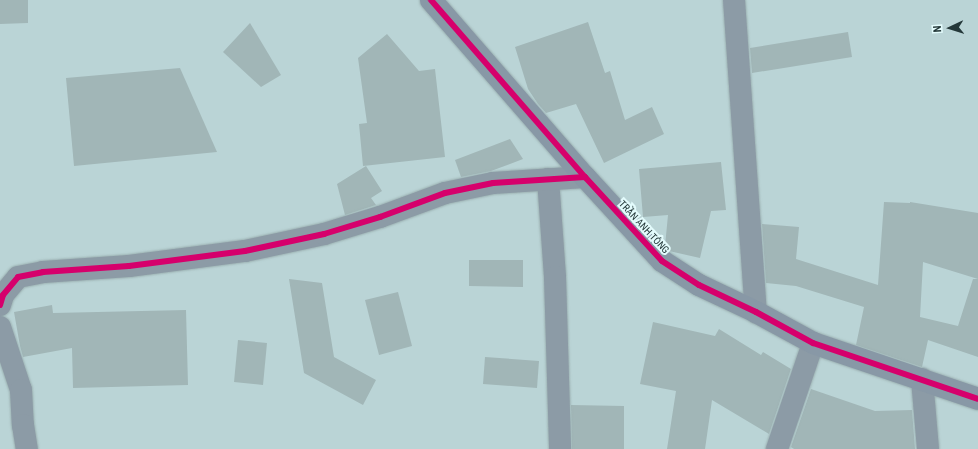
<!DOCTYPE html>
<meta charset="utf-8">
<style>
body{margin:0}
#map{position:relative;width:978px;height:449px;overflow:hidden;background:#bad4d6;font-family:"Roboto Condensed",sans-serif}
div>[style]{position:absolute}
.building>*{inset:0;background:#a1b6b7}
.roads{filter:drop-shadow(0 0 1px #9bb0b1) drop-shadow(0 0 1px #9bb0b1)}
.street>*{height:22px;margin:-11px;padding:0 11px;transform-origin:11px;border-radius:11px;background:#8c9ba6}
.secondary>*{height:22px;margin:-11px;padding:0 11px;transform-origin:11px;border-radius:11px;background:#8898a6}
.cycleway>*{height:6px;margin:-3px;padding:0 3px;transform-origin:3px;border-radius:3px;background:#d6006c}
span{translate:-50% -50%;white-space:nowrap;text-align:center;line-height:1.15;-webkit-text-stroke:4px #e3fbfc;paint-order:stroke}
.street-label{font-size:10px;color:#243839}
.north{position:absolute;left:930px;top:8px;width:40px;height:40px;-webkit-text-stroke:3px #e3fbfc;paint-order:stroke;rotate:266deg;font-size:11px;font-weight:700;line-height:16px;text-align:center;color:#243839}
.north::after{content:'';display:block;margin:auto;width:14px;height:18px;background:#243839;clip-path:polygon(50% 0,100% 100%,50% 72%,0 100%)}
</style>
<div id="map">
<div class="building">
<div style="clip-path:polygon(0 0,28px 0,28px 23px,0 24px)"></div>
<div style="clip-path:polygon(588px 22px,605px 73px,610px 71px,625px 120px,652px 107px,664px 134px,604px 163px,576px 104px,546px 113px,538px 104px,528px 89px,515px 47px)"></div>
<div style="clip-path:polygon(250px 23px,281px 75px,261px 87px,223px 52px)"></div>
<div style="clip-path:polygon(848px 32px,852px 57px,752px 73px,750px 48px)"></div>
<div style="clip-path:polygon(387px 34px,419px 71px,435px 69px,445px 157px,363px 166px,359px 124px,367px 123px,358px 58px)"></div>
<div style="clip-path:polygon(180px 68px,217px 152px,74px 166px,66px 78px)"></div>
<div style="clip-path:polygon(510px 139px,523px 159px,491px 171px,461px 177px,455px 160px)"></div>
<div style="clip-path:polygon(721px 162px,726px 210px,711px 211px,700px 258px,669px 251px,665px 246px,668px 215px,643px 217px,639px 169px)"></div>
<div style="clip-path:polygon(366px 166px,382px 191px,371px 198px,376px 205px,345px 215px,337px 184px)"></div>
<div style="clip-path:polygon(884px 202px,910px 203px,910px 202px,978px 213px,978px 279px,923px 262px,920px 317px,958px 326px,973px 279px,978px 279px,978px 357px,928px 340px,922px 367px,856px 345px,864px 307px,796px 286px,766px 283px,762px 224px,799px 227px,796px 259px,878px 285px)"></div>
<div style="clip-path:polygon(469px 260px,523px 260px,523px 287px,469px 286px)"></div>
<div style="clip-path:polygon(289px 279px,322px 283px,334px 357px,376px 380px,363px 405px,304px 373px)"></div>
<div style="clip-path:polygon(398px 292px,412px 346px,379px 355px,365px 300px)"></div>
<div style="clip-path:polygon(52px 305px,53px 313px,186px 310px,188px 385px,73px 388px,72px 348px,23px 357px,20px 346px,14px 312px)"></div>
<div style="clip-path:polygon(653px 322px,715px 336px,719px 329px,761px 355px,763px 352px,791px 369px,769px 434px,712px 400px,705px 449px,667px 449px,676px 391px,640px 384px)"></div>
<div style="clip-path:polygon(238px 340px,267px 343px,263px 385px,234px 382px)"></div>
<div style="clip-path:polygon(485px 357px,539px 361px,537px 388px,483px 384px)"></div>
<div style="clip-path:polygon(811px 389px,875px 411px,912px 410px,915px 449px,794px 449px,791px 447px)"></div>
<div style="clip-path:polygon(571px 405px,624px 406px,624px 449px,572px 449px)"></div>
</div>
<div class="roads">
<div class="street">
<div style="left:734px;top:0;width:313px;rotate:86deg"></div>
<div style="left:548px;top:179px;width:98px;rotate:85.9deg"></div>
<div style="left:555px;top:277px;width:172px;rotate:88.3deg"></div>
<div style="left:0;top:305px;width:10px;rotate:-73deg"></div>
<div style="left:3px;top:295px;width:23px;rotate:-50deg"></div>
<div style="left:18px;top:277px;width:25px;rotate:-11deg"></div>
<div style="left:43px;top:272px;width:86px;rotate:-4deg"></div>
<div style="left:129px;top:266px;width:117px;rotate:-7.4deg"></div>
<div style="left:245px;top:251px;width:81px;rotate:-12.1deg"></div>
<div style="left:324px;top:234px;width:59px;rotate:-16.9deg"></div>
<div style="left:380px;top:217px;width:69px;rotate:-20.3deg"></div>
<div style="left:445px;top:193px;width:49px;rotate:-11.8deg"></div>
<div style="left:493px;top:183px;width:92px;rotate:-3.7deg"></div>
<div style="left:0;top:327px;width:66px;rotate:71.6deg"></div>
<div style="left:21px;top:390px;width:35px;rotate:87deg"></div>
<div style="left:23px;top:425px;width:24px;rotate:81deg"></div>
<div style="left:922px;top:379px;width:70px;rotate:85.1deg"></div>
<div style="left:777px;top:449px;width:112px;rotate:-71.2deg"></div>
</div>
<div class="secondary">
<div style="left:431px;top:0;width:235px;rotate:49deg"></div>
<div style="left:585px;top:177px;width:114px;rotate:47.5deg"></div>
<div style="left:662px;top:261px;width:44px;rotate:33deg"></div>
<div style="left:699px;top:285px;width:63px;rotate:25.3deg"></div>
<div style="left:756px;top:312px;width:65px;rotate:28.5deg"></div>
<div style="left:813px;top:343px;width:174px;rotate:18.7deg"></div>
</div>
</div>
<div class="cycleway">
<div style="left:431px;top:0;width:235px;rotate:49deg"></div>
<div style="left:585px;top:177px;width:114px;rotate:47.5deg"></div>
<div style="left:662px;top:261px;width:44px;rotate:33deg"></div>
<div style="left:699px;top:285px;width:63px;rotate:25.3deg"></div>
<div style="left:756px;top:312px;width:65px;rotate:28.5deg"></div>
<div style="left:813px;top:343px;width:174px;rotate:18.7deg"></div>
<div style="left:0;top:305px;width:10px;rotate:-73deg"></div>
<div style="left:3px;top:295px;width:23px;rotate:-50deg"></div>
<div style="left:18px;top:277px;width:25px;rotate:-11deg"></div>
<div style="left:43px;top:272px;width:86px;rotate:-4deg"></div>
<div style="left:129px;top:266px;width:117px;rotate:-7.4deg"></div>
<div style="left:245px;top:251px;width:81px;rotate:-12.1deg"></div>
<div style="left:324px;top:234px;width:59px;rotate:-16.9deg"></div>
<div style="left:380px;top:217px;width:69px;rotate:-20.3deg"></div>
<div style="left:445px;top:193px;width:49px;rotate:-11.8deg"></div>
<div style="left:493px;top:183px;width:92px;rotate:-3.7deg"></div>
</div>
<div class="street-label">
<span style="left:644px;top:227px;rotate:47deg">TRẦN ANH TÔNG</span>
</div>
<div class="north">N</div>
</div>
